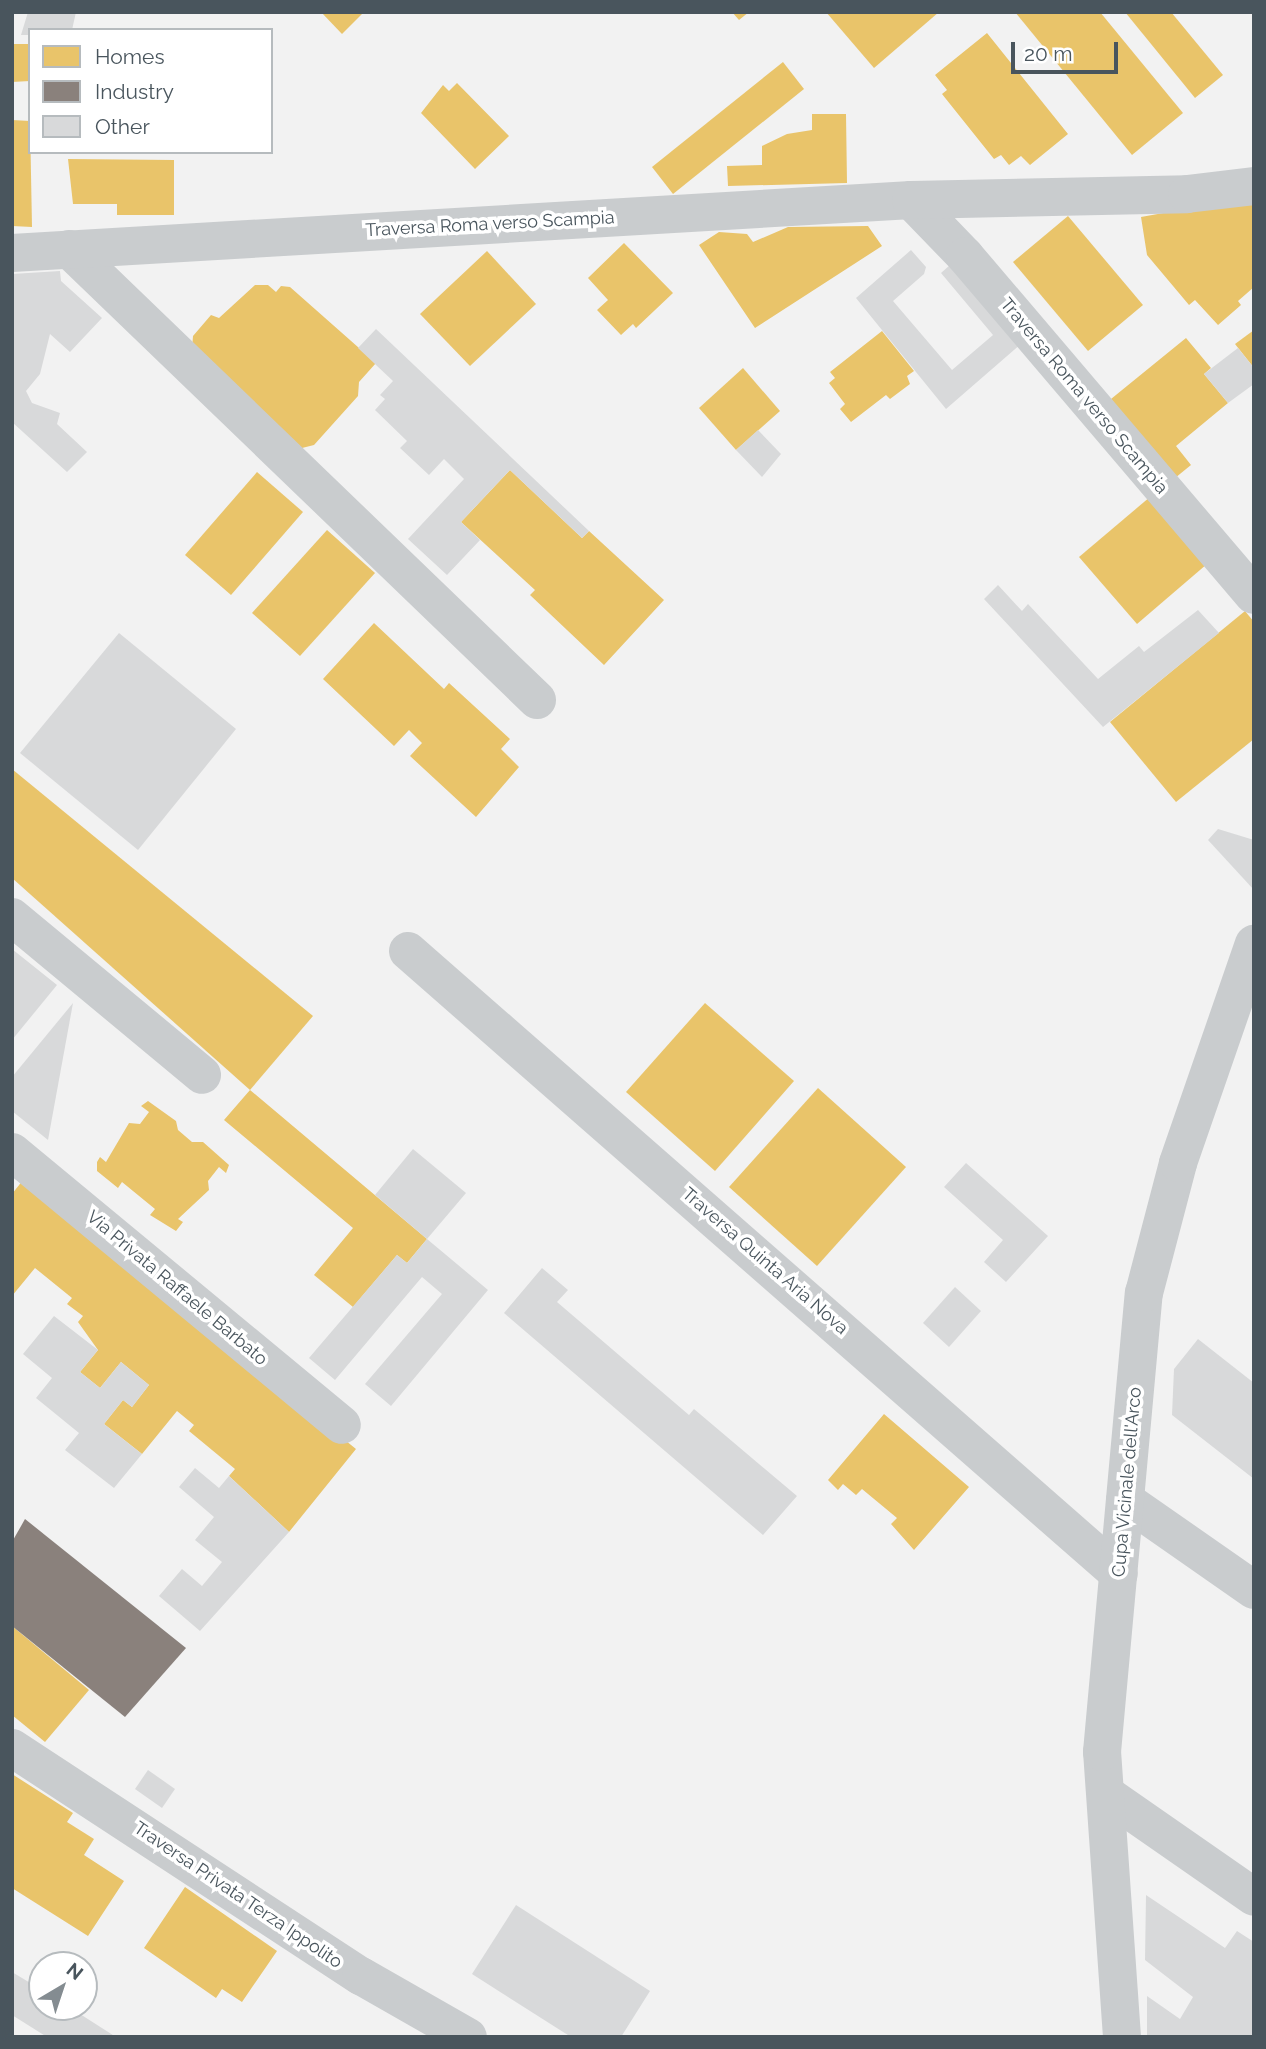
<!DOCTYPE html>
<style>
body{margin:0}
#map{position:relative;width:1266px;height:2049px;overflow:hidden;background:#f2f2f2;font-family:Raleway,sans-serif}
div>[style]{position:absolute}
.homes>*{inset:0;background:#e9c46a}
.industry>*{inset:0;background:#8a817c}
.building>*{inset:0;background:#d8d9da}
.minor>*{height:38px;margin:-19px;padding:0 19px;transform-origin:19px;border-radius:19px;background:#c9ccce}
span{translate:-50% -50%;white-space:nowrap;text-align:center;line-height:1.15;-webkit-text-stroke:7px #fff;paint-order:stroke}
.street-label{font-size:18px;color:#49555d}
.frame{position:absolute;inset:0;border:14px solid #49555d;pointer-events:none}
.legend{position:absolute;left:28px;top:28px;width:245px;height:126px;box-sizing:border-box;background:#fff;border:2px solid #b6bbbe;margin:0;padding:9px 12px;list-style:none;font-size:21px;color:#49555d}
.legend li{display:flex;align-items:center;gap:14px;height:35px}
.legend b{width:35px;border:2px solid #b6bbbe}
.north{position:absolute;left:28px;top:1951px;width:70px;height:70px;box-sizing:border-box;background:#fff;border:2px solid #b6bbbe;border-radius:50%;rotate:39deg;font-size:19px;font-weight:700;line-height:28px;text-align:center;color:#49555d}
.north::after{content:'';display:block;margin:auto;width:24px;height:32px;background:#848c91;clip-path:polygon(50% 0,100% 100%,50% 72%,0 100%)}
.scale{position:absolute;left:1011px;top:42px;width:107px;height:32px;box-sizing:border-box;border:4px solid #49555d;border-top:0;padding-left:9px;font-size:21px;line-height:24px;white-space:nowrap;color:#49555d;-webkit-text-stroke:5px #fff;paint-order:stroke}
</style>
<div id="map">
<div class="homes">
<div style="clip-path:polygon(321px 12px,364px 12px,342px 34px)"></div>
<div style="clip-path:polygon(732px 12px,749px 12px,739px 20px)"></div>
<div style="clip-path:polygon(826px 12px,939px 12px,874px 68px)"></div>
<div style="clip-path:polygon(1015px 12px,1100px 12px,1183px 113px,1132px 155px)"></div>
<div style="clip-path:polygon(1125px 12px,1171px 12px,1223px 75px,1195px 98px)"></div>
<div style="clip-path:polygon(987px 33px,1068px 134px,1030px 165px,1021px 156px,1009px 165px,1001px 155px,994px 159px,942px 94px,947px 90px,935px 75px)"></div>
<div style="clip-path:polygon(12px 44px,30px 44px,30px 81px,12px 82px)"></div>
<div style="clip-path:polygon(783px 62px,804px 89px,673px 194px,652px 167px)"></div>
<div style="clip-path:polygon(457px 83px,509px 136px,475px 169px,421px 113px,443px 85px,449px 91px)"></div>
<div style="clip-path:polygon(812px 114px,846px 114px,847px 183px,728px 186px,727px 166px,762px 165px,762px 146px,787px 134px,812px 130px)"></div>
<div style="clip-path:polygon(12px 120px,30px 121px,32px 227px,12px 226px)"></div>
<div style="clip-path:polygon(68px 159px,174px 160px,174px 215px,117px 215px,117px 204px,73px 204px)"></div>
<div style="clip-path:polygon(1247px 198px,1254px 206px,1254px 287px,1238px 301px,1241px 305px,1218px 325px,1195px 300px,1189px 305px,1147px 255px,1141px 217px)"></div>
<div style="clip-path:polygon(1068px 216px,1143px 305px,1088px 351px,1013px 262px)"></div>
<div style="clip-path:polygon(868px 226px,882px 246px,755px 328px,699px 245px,719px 232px,747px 234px,753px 242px,788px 227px)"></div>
<div style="clip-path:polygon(624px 243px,673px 293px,636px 328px,633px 324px,621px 335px,597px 310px,608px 300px,588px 278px)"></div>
<div style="clip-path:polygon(487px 251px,536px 304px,470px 366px,420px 314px)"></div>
<div style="clip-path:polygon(255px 285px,268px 285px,276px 292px,281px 286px,290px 287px,376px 363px,359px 382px,358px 396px,314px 445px,302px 448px,192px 349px,193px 336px,211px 315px,219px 318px)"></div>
<div style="clip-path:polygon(1254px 330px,1254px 368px,1235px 344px)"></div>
<div style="clip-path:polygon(882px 331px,914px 371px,907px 376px,910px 384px,890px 399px,886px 395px,851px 422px,840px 409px,845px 404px,829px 383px,835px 378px,830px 372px)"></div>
<div style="clip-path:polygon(1186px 338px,1211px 368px,1204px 374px,1228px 403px,1176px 446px,1191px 465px,1175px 478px,1111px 399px)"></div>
<div style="clip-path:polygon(743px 368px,780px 411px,736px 450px,699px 408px)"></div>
<div style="clip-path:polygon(510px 470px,582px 538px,589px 531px,664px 600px,604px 665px,530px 595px,535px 590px,461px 522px)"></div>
<div style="clip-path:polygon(257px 472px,303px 512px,231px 595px,185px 555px)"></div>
<div style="clip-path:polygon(1157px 491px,1214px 558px,1137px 624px,1079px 557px)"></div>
<div style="clip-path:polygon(327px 530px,375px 573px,300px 656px,252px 613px)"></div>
<div style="clip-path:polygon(1245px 611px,1254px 622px,1254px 739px,1176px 802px,1110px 722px)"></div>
<div style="clip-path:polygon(374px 623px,444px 689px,449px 683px,510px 739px,501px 749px,519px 767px,476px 817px,410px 756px,422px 743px,409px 730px,394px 746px,323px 679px)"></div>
<div style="clip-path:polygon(12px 769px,313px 1016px,250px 1090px,12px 878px)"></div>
<div style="clip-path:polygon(705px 1003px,794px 1081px,715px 1171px,626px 1092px)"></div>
<div style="clip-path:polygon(818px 1088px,906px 1167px,817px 1266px,729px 1187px)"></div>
<div style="clip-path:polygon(250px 1090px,427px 1239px,407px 1263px,397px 1255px,353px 1307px,314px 1275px,353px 1228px,224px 1120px)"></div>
<div style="clip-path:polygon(148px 1101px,176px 1121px,178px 1130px,192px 1142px,203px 1142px,229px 1165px,226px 1173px,219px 1167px,208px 1181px,209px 1190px,178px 1219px,183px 1222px,176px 1231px,150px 1215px,155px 1209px,122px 1182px,118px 1188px,97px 1171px,97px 1162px,100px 1157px,106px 1162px,129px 1123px,140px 1124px,149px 1112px,141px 1106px)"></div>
<div style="clip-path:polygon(23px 1180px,356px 1449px,289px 1532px,229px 1476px,235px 1469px,189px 1431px,194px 1425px,177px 1411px,142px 1454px,104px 1424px,123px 1400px,132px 1407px,149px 1385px,121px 1362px,100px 1388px,80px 1372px,98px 1350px,78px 1322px,83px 1316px,67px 1304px,72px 1298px,35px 1268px,12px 1296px,12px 1194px)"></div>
<div style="clip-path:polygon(884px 1414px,969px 1487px,914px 1550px,891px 1524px,897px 1518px,862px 1489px,856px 1495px,843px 1484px,838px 1490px,828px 1480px)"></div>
<div style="clip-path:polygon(12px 1626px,89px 1690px,45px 1742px,12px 1715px)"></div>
<div style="clip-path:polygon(12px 1774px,73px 1813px,67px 1822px,94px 1839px,84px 1855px,124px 1881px,88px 1936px,12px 1888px)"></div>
<div style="clip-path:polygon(185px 1887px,277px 1951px,242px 2002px,222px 1989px,216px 1998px,144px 1948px)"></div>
</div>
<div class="industry">
<div style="clip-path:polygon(25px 1519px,186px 1648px,125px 1717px,12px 1626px,12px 1542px)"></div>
</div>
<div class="building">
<div style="clip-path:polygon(28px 12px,76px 12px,72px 30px,30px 30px,30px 35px,21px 35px)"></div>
<div style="clip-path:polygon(911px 250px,926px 267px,924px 274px,893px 301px,952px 370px,993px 335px,941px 273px,959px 257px,1029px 337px,946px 409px,856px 298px)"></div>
<div style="clip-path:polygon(60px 271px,61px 281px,102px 318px,70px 352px,50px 334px,40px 374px,26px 391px,32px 403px,60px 413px,57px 424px,87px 452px,67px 472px,12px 422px,12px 274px)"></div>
<div style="clip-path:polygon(376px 329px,589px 531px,582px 538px,510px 470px,461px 522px,480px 540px,447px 575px,408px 539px,464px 479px,444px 459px,429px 475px,400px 448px,407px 441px,375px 410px,385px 399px,380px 395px,393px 381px,358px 348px)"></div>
<div style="clip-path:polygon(1238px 348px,1254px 368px,1254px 384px,1228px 403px,1204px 374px)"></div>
<div style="clip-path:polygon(758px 430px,781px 454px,762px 477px,736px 450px)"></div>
<div style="clip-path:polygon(998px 585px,1022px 611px,1028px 604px,1098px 679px,1139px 646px,1144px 652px,1198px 610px,1219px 633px,1103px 727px,984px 599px)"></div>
<div style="clip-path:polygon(119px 633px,236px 729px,138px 850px,20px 753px)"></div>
<div style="clip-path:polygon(1218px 829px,1254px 840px,1254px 890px,1208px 840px)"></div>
<div style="clip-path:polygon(12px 949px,57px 985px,12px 1040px)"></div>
<div style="clip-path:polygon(73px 1003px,48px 1140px,12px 1111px,12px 1077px)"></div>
<div style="clip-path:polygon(413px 1149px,466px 1193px,427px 1239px,375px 1195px)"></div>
<div style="clip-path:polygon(966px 1163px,1048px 1236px,1006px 1282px,984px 1262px,1003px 1240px,944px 1187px)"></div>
<div style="clip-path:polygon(427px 1239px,488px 1290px,391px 1406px,365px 1384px,442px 1294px,422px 1277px,335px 1380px,309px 1358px,397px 1255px,407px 1263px)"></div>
<div style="clip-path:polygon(542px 1268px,568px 1290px,557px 1302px,689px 1415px,694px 1409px,797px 1496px,763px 1535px,504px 1313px)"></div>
<div style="clip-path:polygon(955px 1287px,981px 1311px,949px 1347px,923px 1323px)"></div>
<div style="clip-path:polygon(54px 1316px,98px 1350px,80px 1372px,100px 1388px,121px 1362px,149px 1385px,132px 1407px,123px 1400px,104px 1424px,142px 1454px,114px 1488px,65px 1450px,79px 1433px,36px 1398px,52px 1378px,23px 1354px)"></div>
<div style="clip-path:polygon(1198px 1339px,1254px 1383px,1254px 1479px,1172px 1415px,1174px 1369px)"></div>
<div style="clip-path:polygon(195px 1468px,219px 1488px,229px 1476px,289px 1532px,200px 1631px,159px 1596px,182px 1569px,202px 1586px,222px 1562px,195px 1540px,214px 1517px,179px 1487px)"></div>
<div style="clip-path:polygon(148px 1770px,175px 1789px,162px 1808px,135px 1789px)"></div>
<div style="clip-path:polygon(1146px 1895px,1225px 1948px,1237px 1931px,1254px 1942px,1253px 2037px,1147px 2037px,1147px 1996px,1180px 2019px,1193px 1997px,1145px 1960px)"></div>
<div style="clip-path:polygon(516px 1905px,650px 1991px,621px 2037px,571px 2037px,472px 1974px)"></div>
<div style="clip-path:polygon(12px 1972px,42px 1990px,42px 2007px,69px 2007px,116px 2037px,47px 2037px,12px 2015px)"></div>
</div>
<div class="minor">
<div style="left:911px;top:200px;width:78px;rotate:46deg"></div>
<div style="left:965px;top:256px;width:445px;rotate:49.6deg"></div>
<div style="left:69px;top:249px;width:650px;rotate:43.94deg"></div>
<div style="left:12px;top:253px;width:901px;rotate:-3.37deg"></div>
<div style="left:911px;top:200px;width:276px;rotate:-1.2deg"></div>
<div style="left:1187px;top:194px;width:67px;rotate:-6.8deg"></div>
<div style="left:12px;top:917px;width:247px;rotate:39.7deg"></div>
<div style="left:408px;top:951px;width:945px;rotate:41.23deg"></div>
<div style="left:12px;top:1152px;width:428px;rotate:39.6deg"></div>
<div style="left:1125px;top:1500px;width:157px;rotate:34.9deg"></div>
<div style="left:12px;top:1748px;width:417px;rotate:33.2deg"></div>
<div style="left:361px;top:1976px;width:123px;rotate:29.7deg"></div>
<div style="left:1106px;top:1794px;width:180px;rotate:34.8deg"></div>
<div style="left:1122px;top:2037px;width:286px;rotate:-94deg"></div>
<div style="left:1102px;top:1752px;width:461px;rotate:-84.8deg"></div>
<div style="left:1144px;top:1293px;width:134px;rotate:-75.3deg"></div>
<div style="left:1178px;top:1163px;width:232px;rotate:-70.9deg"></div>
</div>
<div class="street-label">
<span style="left:490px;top:224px;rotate:-3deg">Traversa Roma verso Scampia</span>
<span style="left:1084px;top:396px;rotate:50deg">Traversa Roma verso Scampia</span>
<span style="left:765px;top:1261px;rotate:41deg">Traversa Quinta Aria Nova</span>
<span style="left:177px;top:1288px;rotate:40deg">Via Privata Raffaele Barbato</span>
<span style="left:1127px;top:1482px;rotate:-85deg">Cupa Vicinale dell'Arco</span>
<span style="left:238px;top:1895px;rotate:34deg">Traversa Privata Terza Ippolito</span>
</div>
<div class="frame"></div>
<ul class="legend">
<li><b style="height:19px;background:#e9c46a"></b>Homes</li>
<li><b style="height:19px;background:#8a817c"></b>Industry</li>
<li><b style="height:19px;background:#d8d9da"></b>Other</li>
</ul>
<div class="north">N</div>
<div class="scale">20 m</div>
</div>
